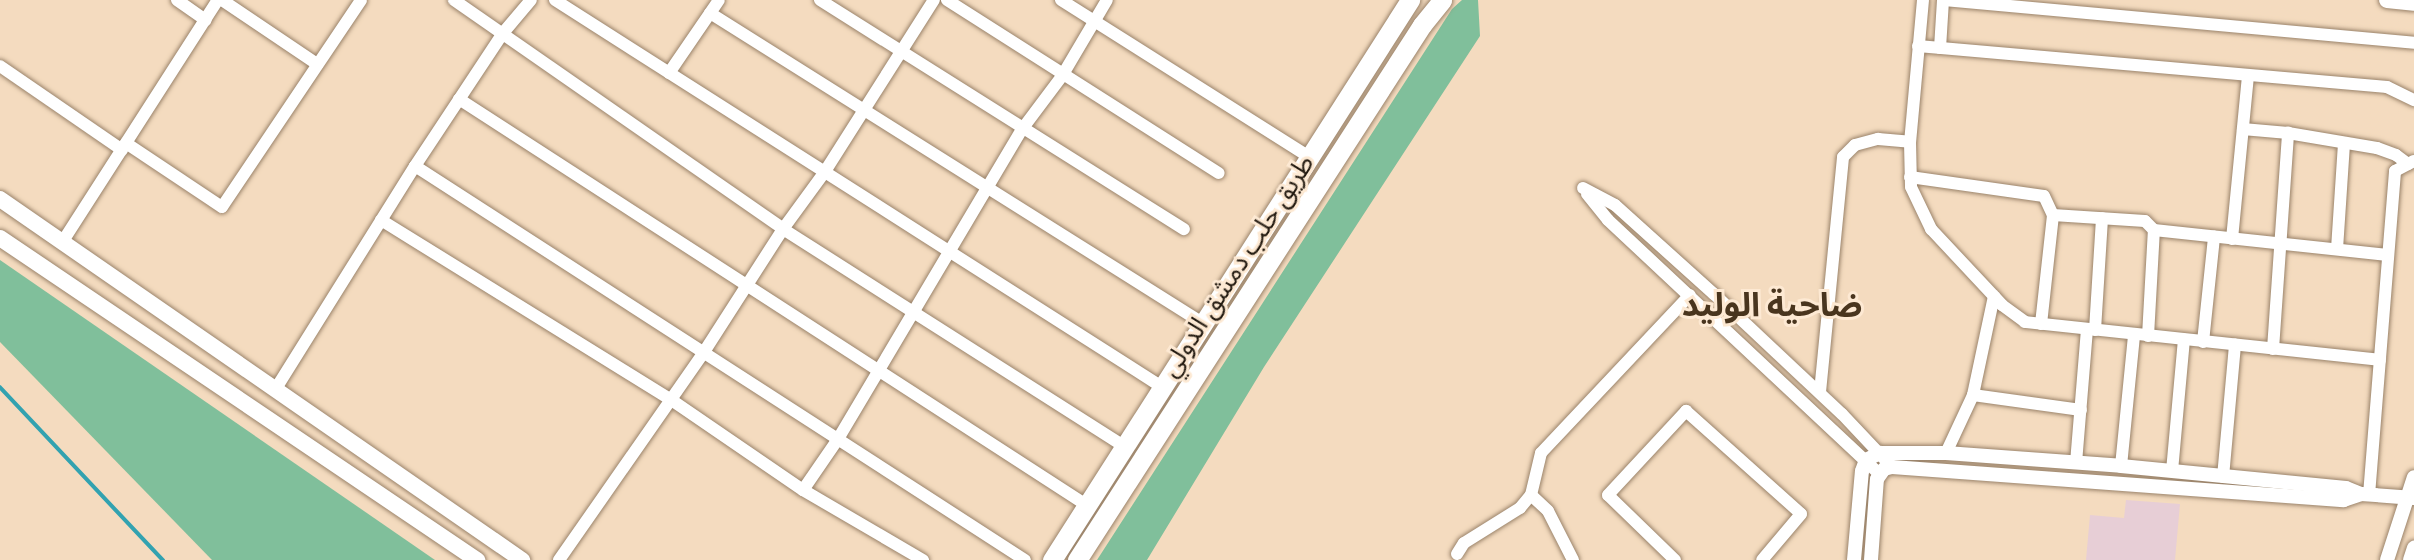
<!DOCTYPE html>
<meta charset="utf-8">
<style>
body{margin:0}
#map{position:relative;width:2414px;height:560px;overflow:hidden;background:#f4dbbf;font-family:"Exo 2","Noto Sans Arabic",sans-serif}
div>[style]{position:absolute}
.education>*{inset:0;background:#e7ced6}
.green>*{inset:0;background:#80bf9b}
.stream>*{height:3.5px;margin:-1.75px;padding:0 1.75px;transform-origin:1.75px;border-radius:1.75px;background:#32a2b0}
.roads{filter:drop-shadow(0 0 2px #9a836a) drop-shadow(0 0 2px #9a836a)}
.minor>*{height:12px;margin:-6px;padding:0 6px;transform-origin:6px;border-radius:6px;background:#fff}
.tertiary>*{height:14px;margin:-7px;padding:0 7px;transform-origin:7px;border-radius:7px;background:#fff}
.secondary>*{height:16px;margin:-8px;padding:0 8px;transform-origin:8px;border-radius:8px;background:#fff}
.trunk>*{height:19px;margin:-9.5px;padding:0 9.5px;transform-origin:9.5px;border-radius:9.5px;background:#fff}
span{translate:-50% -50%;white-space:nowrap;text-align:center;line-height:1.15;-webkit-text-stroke:6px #fde9d3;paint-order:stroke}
.street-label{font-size:26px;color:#241b11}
.district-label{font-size:33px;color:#49351e;font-weight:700}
</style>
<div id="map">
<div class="education">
<div style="clip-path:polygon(2126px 500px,2180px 504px,2175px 560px,2086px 560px,2090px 515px,2124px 518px)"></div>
</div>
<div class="green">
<div style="clip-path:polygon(1462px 0,1478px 0,1480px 36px,1264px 367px,1147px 560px,1097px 560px,1452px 9px)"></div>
<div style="clip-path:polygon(0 260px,435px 560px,212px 560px,0 342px)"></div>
</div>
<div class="stream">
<div style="left:0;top:387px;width:238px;rotate:46.7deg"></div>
</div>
<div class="roads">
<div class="minor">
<div style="left:177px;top:0;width:35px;rotate:35deg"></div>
<div style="left:222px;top:0;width:115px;rotate:34deg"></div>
<div style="left:454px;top:0;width:401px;rotate:34.8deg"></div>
<div style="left:783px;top:229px;width:406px;rotate:32.5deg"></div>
<div style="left:555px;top:0;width:720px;rotate:32.52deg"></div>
<div style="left:820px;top:0;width:430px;rotate:32.2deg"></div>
<div style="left:947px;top:0;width:322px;rotate:32.5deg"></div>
<div style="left:1061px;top:0;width:294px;rotate:32.3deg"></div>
<div style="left:1923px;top:0;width:143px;rotate:95.2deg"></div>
<div style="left:1910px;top:142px;width:45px;rotate:88.7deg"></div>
<div style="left:1911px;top:187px;width:47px;rotate:64.5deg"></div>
<div style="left:1931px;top:229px;width:104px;rotate:46.9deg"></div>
<div style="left:2002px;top:305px;width:29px;rotate:36deg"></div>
<div style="left:2025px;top:322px;width:357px;rotate:6.1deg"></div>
<div style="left:1944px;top:0;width:472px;rotate:5.2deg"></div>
<div style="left:710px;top:13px;width:584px;rotate:32.19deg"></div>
<div style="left:1918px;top:46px;width:471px;rotate:5deg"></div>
<div style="left:2387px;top:87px;width:30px;rotate:26deg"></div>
<div style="left:1940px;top:48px;width:48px;rotate:-86.4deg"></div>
<div style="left:0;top:66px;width:148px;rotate:34.5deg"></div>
<div style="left:669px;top:73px;width:88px;rotate:-55.6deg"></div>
<div style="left:459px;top:99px;width:749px;rotate:32.91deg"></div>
<div style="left:2243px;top:129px;width:45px;rotate:5.1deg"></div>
<div style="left:126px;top:143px;width:115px;rotate:33.7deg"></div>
<div style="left:222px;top:207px;width:249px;rotate:-56.1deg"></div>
<div style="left:415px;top:166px;width:726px;rotate:32.86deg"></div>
<div style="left:1910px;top:177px;width:135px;rotate:8.1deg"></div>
<div style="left:2044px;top:196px;width:21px;rotate:65deg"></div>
<div style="left:2053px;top:215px;width:92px;rotate:3.7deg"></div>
<div style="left:2145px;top:221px;width:13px;rotate:45deg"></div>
<div style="left:2154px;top:230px;width:235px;rotate:6.1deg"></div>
<div style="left:1583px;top:188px;width:36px;rotate:28deg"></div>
<div style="left:1615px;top:205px;width:133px;rotate:42deg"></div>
<div style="left:1714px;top:294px;width:175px;rotate:43.2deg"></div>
<div style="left:1842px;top:414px;width:73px;rotate:46.7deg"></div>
<div style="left:1587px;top:194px;width:33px;rotate:51deg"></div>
<div style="left:1608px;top:220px;width:371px;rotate:43.1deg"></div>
<div style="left:381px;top:220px;width:340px;rotate:31.8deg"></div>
<div style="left:670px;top:399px;width:161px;rotate:34.4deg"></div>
<div style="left:803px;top:490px;width:139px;rotate:30.3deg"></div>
<div style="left:2232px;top:239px;width:164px;rotate:-84.4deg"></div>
<div style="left:63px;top:241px;width:287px;rotate:-57.3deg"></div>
<div style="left:2337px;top:249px;width:105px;rotate:-86.2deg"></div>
<div style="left:2041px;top:324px;width:110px;rotate:-83.7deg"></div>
<div style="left:2095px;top:330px;width:112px;rotate:-86.4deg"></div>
<div style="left:2148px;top:336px;width:106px;rotate:-86.8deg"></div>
<div style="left:2203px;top:342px;width:106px;rotate:-84deg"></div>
<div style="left:2273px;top:349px;width:217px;rotate:-86deg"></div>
<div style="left:2288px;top:133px;width:90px;rotate:9.6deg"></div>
<div style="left:2377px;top:148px;width:20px;rotate:20deg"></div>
<div style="left:2396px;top:155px;width:15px;rotate:37deg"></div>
<div style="left:275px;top:390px;width:264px;rotate:-58deg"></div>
<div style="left:415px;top:166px;width:159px;rotate:-56.5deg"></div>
<div style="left:503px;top:33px;width:43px;rotate:-49.7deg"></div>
<div style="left:1820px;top:392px;width:236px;rotate:-84.4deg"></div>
<div style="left:1843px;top:157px;width:17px;rotate:-45deg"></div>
<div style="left:1855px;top:145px;width:24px;rotate:-15deg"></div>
<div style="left:1878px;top:139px;width:32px;rotate:5deg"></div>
<div style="left:1973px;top:395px;width:109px;rotate:7.9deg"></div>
<div style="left:1946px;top:453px;width:64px;rotate:-65deg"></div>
<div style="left:1973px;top:395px;width:101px;rotate:-78deg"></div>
<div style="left:2076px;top:463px;width:134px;rotate:-85.3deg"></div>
<div style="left:2121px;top:466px;width:132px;rotate:-84.3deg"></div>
<div style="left:2172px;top:471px;width:132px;rotate:-84.8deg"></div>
<div style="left:2223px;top:477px;width:133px;rotate:-84.8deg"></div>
<div style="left:803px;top:490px;width:62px;rotate:-55.5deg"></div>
<div style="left:838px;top:439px;width:362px;rotate:-59.3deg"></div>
<div style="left:1023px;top:128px;width:65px;rotate:-53.1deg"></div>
<div style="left:1062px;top:76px;width:88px;rotate:-59.4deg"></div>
<div style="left:1531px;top:495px;width:23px;rotate:43deg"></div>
<div style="left:1548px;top:511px;width:55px;rotate:63deg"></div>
<div style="left:2369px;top:495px;width:325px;rotate:-85.4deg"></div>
<div style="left:2395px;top:171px;width:21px;rotate:-28deg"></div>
<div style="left:1457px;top:554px;width:13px;rotate:-58deg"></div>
<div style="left:1464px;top:543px;width:66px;rotate:-32deg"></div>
<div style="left:1520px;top:508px;width:17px;rotate:-50deg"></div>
<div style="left:1531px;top:495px;width:43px;rotate:-76.6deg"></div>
<div style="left:1541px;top:453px;width:217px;rotate:-46.7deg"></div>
<div style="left:559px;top:560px;width:254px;rotate:-55.1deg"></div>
<div style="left:704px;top:352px;width:146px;rotate:-57.3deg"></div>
<div style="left:783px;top:229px;width:69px;rotate:-53.8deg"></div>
<div style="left:824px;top:173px;width:205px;rotate:-57.6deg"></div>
<div style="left:1675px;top:560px;width:93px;rotate:-135.9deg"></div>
<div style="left:1608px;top:495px;width:115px;rotate:-47.1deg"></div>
<div style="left:1686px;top:411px;width:154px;rotate:41.8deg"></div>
<div style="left:1801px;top:514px;width:60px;rotate:130.3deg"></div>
</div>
<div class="tertiary">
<div style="left:1854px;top:560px;width:89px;rotate:-84.9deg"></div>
<div style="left:1862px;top:471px;width:12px;rotate:-70deg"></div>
<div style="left:1866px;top:460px;width:16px;rotate:-27deg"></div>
<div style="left:1880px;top:453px;width:66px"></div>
<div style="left:1946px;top:453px;width:175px;rotate:4.2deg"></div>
<div style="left:2121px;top:466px;width:226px;rotate:5.6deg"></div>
<div style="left:2346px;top:488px;width:16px;rotate:22deg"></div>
<div style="left:2361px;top:494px;width:53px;rotate:4.3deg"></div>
<div style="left:1871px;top:560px;width:81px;rotate:-85.8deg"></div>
<div style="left:1877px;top:479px;width:12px;rotate:-55deg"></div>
<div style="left:1884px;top:469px;width:8px;rotate:-14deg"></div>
<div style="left:1892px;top:467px;width:453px;rotate:4.2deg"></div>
<div style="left:2344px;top:500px;width:18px;rotate:-19deg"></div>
<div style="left:2387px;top:560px;width:87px;rotate:-72deg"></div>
<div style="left:2410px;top:560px;width:13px;rotate:-72deg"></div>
</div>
<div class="secondary">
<div style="left:2387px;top:0;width:27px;rotate:6deg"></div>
<div style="left:0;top:199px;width:635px;rotate:34.67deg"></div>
<div style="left:0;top:238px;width:576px;rotate:34.02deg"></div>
</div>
<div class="trunk">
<div style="left:1052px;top:560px;width:665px;rotate:-57.41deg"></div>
<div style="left:1077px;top:560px;width:637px;rotate:-57.18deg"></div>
<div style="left:1422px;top:25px;width:32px;rotate:-51deg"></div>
</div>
</div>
<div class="street-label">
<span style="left:1236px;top:265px;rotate:-57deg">طريق حلب دمشق الدولي</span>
</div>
<div class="district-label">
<span style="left:1772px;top:304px">ضاحية الوليد</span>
</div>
</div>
